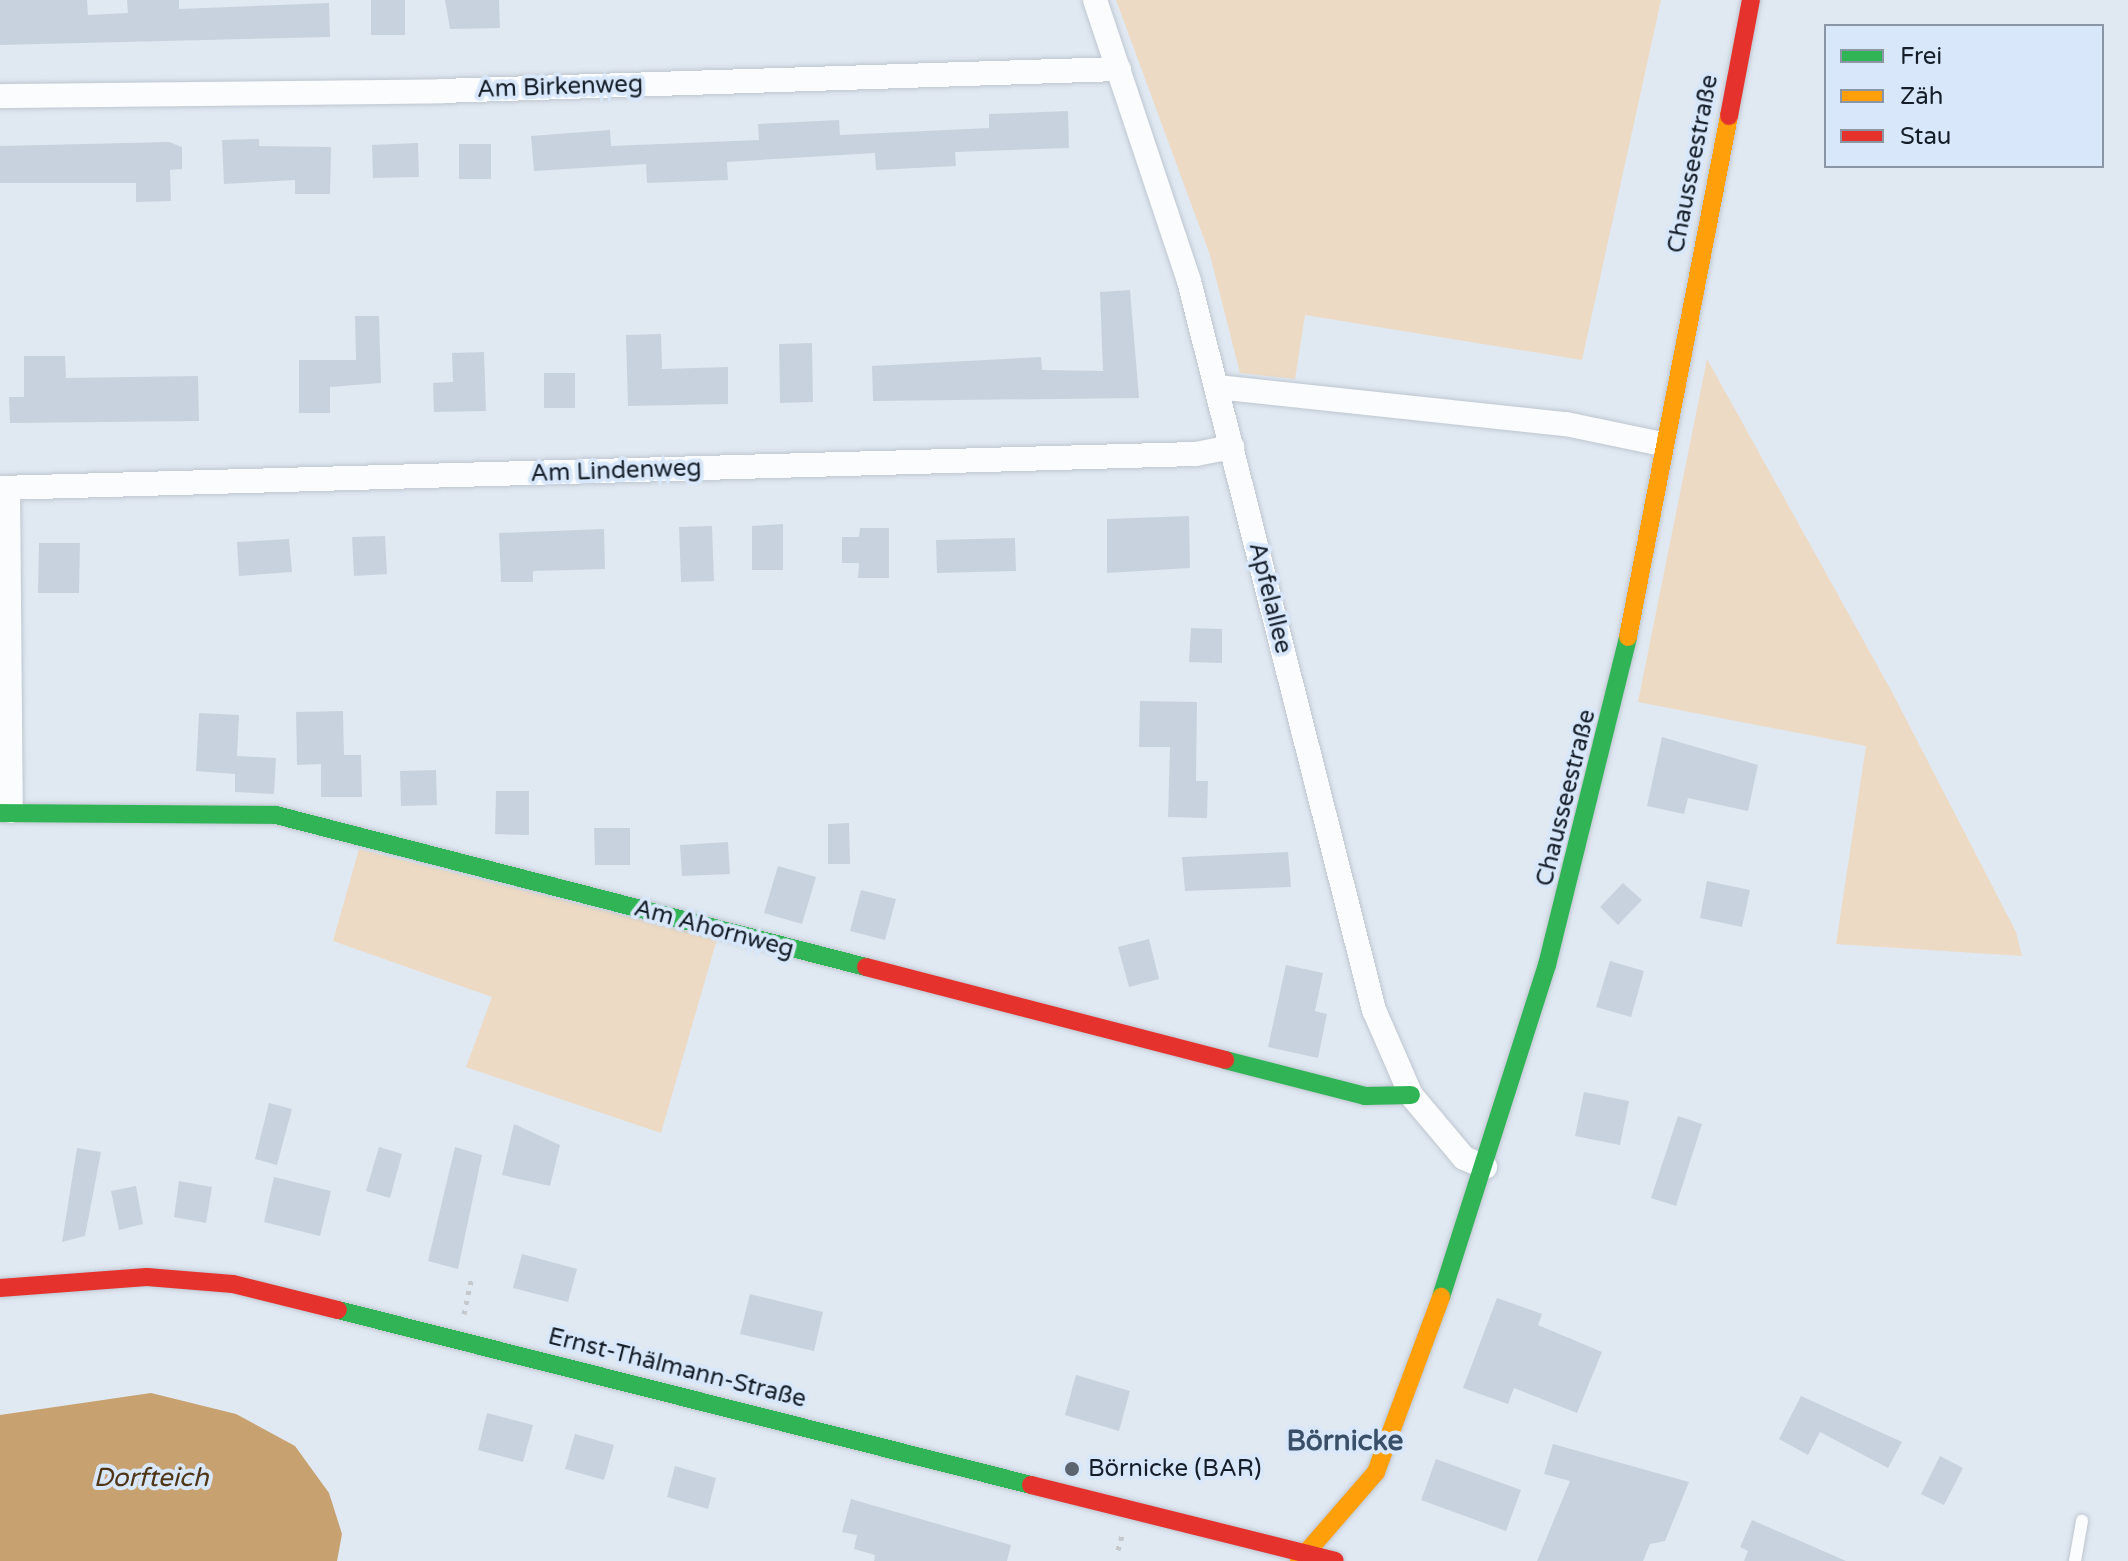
<!DOCTYPE html>
<meta charset="utf-8">
<style>
body{margin:0}
#map{position:relative;width:2128px;height:1561px;overflow:hidden;background:#e0e8f2;font-family:"Varela Round",sans-serif}
div>[style]{position:absolute}
.green>*{inset:0;background:#eddac4}
.water>*{inset:0;background:#c7a170}
.building>*{inset:0;background:#c8d2de}
.path>*{height:5px;margin-top:-2.5px;transform-origin:0;background:repeating-linear-gradient(90deg,#c5c8cc 0 4px,transparent 0 10px)}
.roads{filter:drop-shadow(0 0 2px #bec6d0) drop-shadow(0 0 2px #bec6d0)}
.lane>*{height:12px;margin:-6px;padding:0 6px;transform-origin:6px;border-radius:6px;background:#fafcfd}
.street>*{height:24px;margin:-12px;padding:0 12px;transform-origin:12px;border-radius:12px;background:#fafcfd}
.fast>*{height:18px;margin:-9px;padding:0 9px;transform-origin:9px;border-radius:9px;background:#30b455}
.slow>*{height:18px;margin:-9px;padding:0 9px;transform-origin:9px;border-radius:9px;background:#ff9f0a}
.jam>*{height:18px;margin:-9px;padding:0 9px;transform-origin:9px;border-radius:9px;background:#e5322d}
.dots>*{width:22px;height:22px;translate:-50% -50%;box-sizing:border-box;border:4px solid #d8e7fa;border-radius:50%}
span{translate:-50% -50%;white-space:nowrap;text-align:center;line-height:1.15;-webkit-text-stroke:8px #d8e7fa;paint-order:stroke}
.street-label{font-size:24px;color:#141d28}
.poi-label{font-size:24px;color:#141d28}
.left{translate:0 -50%;text-align:left}
.water-label{font-size:26px;color:#4e3616;font-style:italic}
.quarter-label{font-size:28px;color:#3a4f68;font-weight:700}
.legend{position:absolute;left:1824px;top:24px;width:280px;height:144px;box-sizing:border-box;background:#d8e7fa;border:2px solid #8a96a6;margin:0;padding:10px 14px;list-style:none;font-size:24px;color:#141d28}
.legend li{display:flex;align-items:center;gap:16px;height:40px}
.legend b{width:40px;border:2px solid #8a96a6}
</style>
<div id="map">
<div class="green">
<div style="clip-path:polygon(1116px 0,1661px 0,1582px 360px,1305px 315px,1295px 379px,1240px 373px,1210px 255px)"></div>
<div style="clip-path:polygon(1707px 359px,1892px 692px,2016px 932px,2022px 956px,1836px 944px,1866px 746px,1638px 702px)"></div>
<div style="clip-path:polygon(359px 849px,717px 939px,661px 1133px,466px 1067px,492px 997px,333px 941px)"></div>
</div>
<div class="water">
<div style="clip-path:polygon(151px 1393px,236px 1414px,295px 1446px,329px 1493px,342px 1534px,337px 1561px,0 1561px,0 1415px)"></div>
</div>
<div class="building">
<div style="clip-path:polygon(0 0,87px 0,88px 15px,128px 13px,127px 0,179px 0,179px 9px,329px 3px,330px 37px,0 45px)"></div>
<div style="clip-path:polygon(371px 0,405px 0,405px 35px,371px 35px)"></div>
<div style="clip-path:polygon(445px 0,499px 0,500px 28px,450px 29px)"></div>
<div style="clip-path:polygon(1068px 111px,1069px 148px,955px 152px,956px 166px,876px 170px,875px 153px,727px 162px,728px 180px,647px 183px,646px 164px,534px 171px,531px 136px,610px 130px,611px 146px,759px 140px,758px 124px,839px 120px,840px 135px,989px 128px,989px 114px)"></div>
<div style="clip-path:polygon(259px 139px,259px 146px,331px 147px,330px 194px,295px 194px,295px 180px,224px 184px,222px 140px)"></div>
<div style="clip-path:polygon(169px 142px,182px 147px,182px 169px,170px 170px,171px 201px,136px 202px,136px 183px,0 183px,0 146px)"></div>
<div style="clip-path:polygon(418px 143px,419px 177px,373px 178px,372px 145px)"></div>
<div style="clip-path:polygon(459px 144px,491px 144px,491px 179px,459px 179px)"></div>
<div style="clip-path:polygon(1130px 290px,1139px 398px,873px 401px,872px 366px,1041px 357px,1042px 370px,1103px 371px,1100px 292px)"></div>
<div style="clip-path:polygon(355px 316px,379px 316px,381px 383px,330px 387px,330px 413px,299px 413px,299px 360px,356px 360px)"></div>
<div style="clip-path:polygon(661px 334px,662px 369px,728px 367px,728px 404px,628px 406px,626px 335px)"></div>
<div style="clip-path:polygon(812px 343px,813px 402px,780px 403px,779px 344px)"></div>
<div style="clip-path:polygon(484px 352px,486px 411px,434px 412px,433px 383px,453px 382px,452px 353px)"></div>
<div style="clip-path:polygon(24px 356px,65px 356px,66px 378px,198px 376px,199px 421px,10px 423px,9px 397px,24px 397px)"></div>
<div style="clip-path:polygon(544px 373px,575px 373px,575px 408px,544px 408px)"></div>
<div style="clip-path:polygon(1189px 516px,1190px 568px,1107px 573px,1107px 519px)"></div>
<div style="clip-path:polygon(783px 524px,783px 570px,752px 570px,752px 526px)"></div>
<div style="clip-path:polygon(712px 526px,714px 581px,681px 582px,679px 527px)"></div>
<div style="clip-path:polygon(860px 528px,889px 528px,889px 578px,858px 578px,859px 563px,842px 563px,842px 537px,859px 537px)"></div>
<div style="clip-path:polygon(604px 529px,605px 569px,533px 571px,533px 582px,501px 582px,499px 533px)"></div>
<div style="clip-path:polygon(385px 536px,387px 574px,354px 576px,352px 537px)"></div>
<div style="clip-path:polygon(1015px 538px,1016px 571px,937px 573px,936px 540px)"></div>
<div style="clip-path:polygon(289px 539px,292px 572px,239px 576px,237px 542px)"></div>
<div style="clip-path:polygon(39px 543px,80px 543px,79px 593px,38px 593px)"></div>
<div style="clip-path:polygon(1191px 628px,1222px 629px,1222px 663px,1189px 662px)"></div>
<div style="clip-path:polygon(1140px 701px,1197px 702px,1196px 781px,1208px 781px,1207px 818px,1168px 817px,1170px 747px,1139px 747px)"></div>
<div style="clip-path:polygon(343px 711px,344px 755px,361px 755px,362px 797px,321px 797px,321px 764px,297px 765px,296px 712px)"></div>
<div style="clip-path:polygon(199px 713px,239px 715px,237px 756px,276px 758px,274px 794px,235px 792px,235px 774px,196px 771px)"></div>
<div style="clip-path:polygon(1662px 737px,1758px 765px,1748px 811px,1688px 798px,1684px 814px,1647px 806px)"></div>
<div style="clip-path:polygon(436px 770px,437px 805px,401px 806px,400px 771px)"></div>
<div style="clip-path:polygon(496px 791px,529px 791px,529px 835px,495px 834px)"></div>
<div style="clip-path:polygon(849px 823px,850px 864px,828px 864px,828px 824px)"></div>
<div style="clip-path:polygon(594px 828px,630px 828px,630px 865px,595px 865px)"></div>
<div style="clip-path:polygon(728px 842px,730px 874px,682px 876px,680px 845px)"></div>
<div style="clip-path:polygon(1288px 852px,1291px 887px,1185px 891px,1182px 857px)"></div>
<div style="clip-path:polygon(778px 866px,816px 877px,802px 924px,764px 913px)"></div>
<div style="clip-path:polygon(1707px 881px,1750px 890px,1742px 927px,1700px 918px)"></div>
<div style="clip-path:polygon(1623px 883px,1642px 900px,1618px 925px,1600px 907px)"></div>
<div style="clip-path:polygon(861px 890px,896px 899px,885px 940px,850px 931px)"></div>
<div style="clip-path:polygon(1149px 939px,1159px 979px,1129px 987px,1118px 947px)"></div>
<div style="clip-path:polygon(1610px 961px,1644px 971px,1631px 1017px,1596px 1007px)"></div>
<div style="clip-path:polygon(1286px 965px,1323px 973px,1315px 1011px,1327px 1014px,1318px 1058px,1268px 1047px)"></div>
<div style="clip-path:polygon(1584px 1092px,1629px 1101px,1620px 1145px,1575px 1136px)"></div>
<div style="clip-path:polygon(269px 1103px,292px 1109px,277px 1165px,255px 1159px)"></div>
<div style="clip-path:polygon(1678px 1116px,1702px 1124px,1676px 1206px,1651px 1198px)"></div>
<div style="clip-path:polygon(514px 1124px,560px 1145px,550px 1186px,502px 1175px)"></div>
<div style="clip-path:polygon(379px 1147px,402px 1154px,390px 1198px,366px 1191px)"></div>
<div style="clip-path:polygon(455px 1147px,482px 1155px,458px 1269px,428px 1261px)"></div>
<div style="clip-path:polygon(77px 1148px,101px 1152px,85px 1236px,62px 1242px)"></div>
<div style="clip-path:polygon(274px 1177px,331px 1191px,320px 1236px,264px 1222px)"></div>
<div style="clip-path:polygon(179px 1181px,212px 1187px,206px 1223px,174px 1217px)"></div>
<div style="clip-path:polygon(136px 1186px,143px 1224px,119px 1230px,111px 1191px)"></div>
<div style="clip-path:polygon(522px 1254px,577px 1269px,568px 1302px,513px 1288px)"></div>
<div style="clip-path:polygon(750px 1294px,823px 1312px,814px 1351px,740px 1334px)"></div>
<div style="clip-path:polygon(1497px 1298px,1542px 1314px,1538px 1325px,1602px 1352px,1577px 1413px,1514px 1388px,1508px 1404px,1463px 1388px)"></div>
<div style="clip-path:polygon(1076px 1375px,1130px 1391px,1119px 1431px,1065px 1415px)"></div>
<div style="clip-path:polygon(1801px 1396px,1902px 1442px,1888px 1468px,1820px 1432px,1808px 1455px,1779px 1439px)"></div>
<div style="clip-path:polygon(487px 1413px,533px 1425px,523px 1462px,478px 1450px)"></div>
<div style="clip-path:polygon(575px 1434px,614px 1445px,604px 1480px,565px 1469px)"></div>
<div style="clip-path:polygon(1553px 1444px,1689px 1482px,1665px 1541px,1650px 1544px,1643px 1561px,1537px 1561px,1570px 1481px,1544px 1474px)"></div>
<div style="clip-path:polygon(1940px 1456px,1963px 1468px,1944px 1505px,1921px 1494px)"></div>
<div style="clip-path:polygon(1436px 1459px,1521px 1490px,1506px 1531px,1421px 1500px)"></div>
<div style="clip-path:polygon(675px 1466px,716px 1478px,708px 1509px,667px 1497px)"></div>
<div style="clip-path:polygon(851px 1499px,1011px 1545px,1007px 1561px,874px 1561px,875px 1555px,854px 1549px,857px 1535px,842px 1532px)"></div>
<div style="clip-path:polygon(1752px 1520px,1782px 1533px,1846px 1561px,1744px 1561px,1748px 1551px,1740px 1547px)"></div>
</div>
<div class="path">
<div style="left:464px;top:1314px;width:35px;rotate:-78deg"></div>
<div style="left:1118px;top:1550px;width:16px;rotate:-75deg"></div>
</div>
<div class="roads">
<div class="lane">
<div style="left:2075px;top:1561px;width:41px;rotate:-80.1deg"></div>
</div>
<div class="street">
<div style="left:1095px;top:0;width:296px;rotate:71.5deg"></div>
<div style="left:1189px;top:281px;width:752px;rotate:75.76deg"></div>
<div style="left:1374px;top:1010px;width:93px;rotate:66.5deg"></div>
<div style="left:1411px;top:1095px;width:82px;rotate:49.9deg"></div>
<div style="left:1464px;top:1158px;width:23px;rotate:23deg"></div>
<div style="left:0;top:96px;width:441px;rotate:-0.6deg"></div>
<div style="left:441px;top:91px;width:678px;rotate:-1.86deg"></div>
<div style="left:1217px;top:387px;width:351px;rotate:6.1deg"></div>
<div style="left:1566px;top:424px;width:98px;rotate:11.8deg"></div>
<div style="left:0;top:488px;width:1196px;rotate:-1.63deg"></div>
<div style="left:1196px;top:454px;width:37px;rotate:-11deg"></div>
<div style="left:8px;top:488px;width:323px;rotate:89.5deg"></div>
</div>
<div class="fast">
<div style="left:0;top:813px;width:276px;rotate:0.4deg"></div>
<div style="left:276px;top:815px;width:609px;rotate:14.45deg"></div>
<div style="left:1225px;top:1060px;width:145px;rotate:14.4deg"></div>
<div style="left:1365px;top:1096px;width:46px;rotate:-1.2deg"></div>
<div style="left:1441px;top:1297px;width:349px;rotate:-72.3deg"></div>
<div style="left:1547px;top:965px;width:338px;rotate:-76.1deg"></div>
<div style="left:338px;top:1310px;width:715px;rotate:14.17deg"></div>
</div>
<div class="slow">
<div style="left:1628px;top:637px;width:531px;rotate:-79.03deg"></div>
<div style="left:1299px;top:1561px;width:118px;rotate:-49.1deg"></div>
<div style="left:1376px;top:1472px;width:187px;rotate:-69.6deg"></div>
</div>
<div class="jam">
<div style="left:1729px;top:116px;width:118px;rotate:-79.3deg"></div>
<div style="left:866px;top:967px;width:371px;rotate:14.5deg"></div>
<div style="left:0;top:1288px;width:147px;rotate:-4.3deg"></div>
<div style="left:147px;top:1277px;width:86px;rotate:4.7deg"></div>
<div style="left:233px;top:1284px;width:108px;rotate:13.9deg"></div>
<div style="left:1031px;top:1485px;width:313px;rotate:14deg"></div>
</div>
</div>
<div class="dots">
<div style="left:1072px;top:1469px;background:#5b646f"></div>
</div>
<div class="street-label">
<span style="left:560px;top:87px;rotate:-2deg">Am Birkenweg</span>
<span style="left:1693px;top:164px;rotate:-79deg">Chausseestraße</span>
<span style="left:616px;top:471px;rotate:-2deg">Am Lindenweg</span>
<span style="left:1270px;top:598px;rotate:76deg">Apfelallee</span>
<span style="left:1566px;top:798px;rotate:-76deg">Chausseestraße</span>
<span style="left:714px;top:929px;rotate:15deg">Am Ahornweg</span>
<span style="left:677px;top:1368px;rotate:14deg">Ernst-Thälmann-Straße</span>
</div>
<div class="poi-label">
<span class="left" style="left:1088px;top:1469px">Börnicke (BAR)</span>
</div>
<div class="water-label">
<span style="left:151px;top:1478px">Dorfteich</span>
</div>
<div class="quarter-label">
<span style="left:1345px;top:1441px">Börnicke</span>
</div>
<ul class="legend">
<li><b style="height:10px;background:#30b455"></b>Frei</li>
<li><b style="height:10px;background:#ff9f0a"></b>Zäh</li>
<li><b style="height:10px;background:#e5322d"></b>Stau</li>
</ul>
</div>
